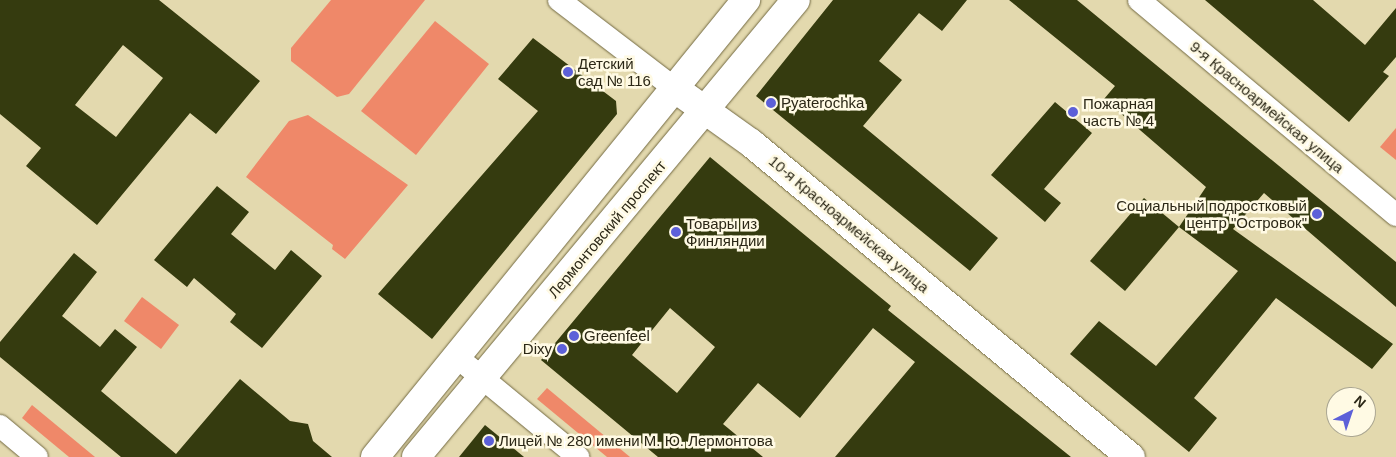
<!DOCTYPE html>
<meta charset="utf-8">
<style>
body{margin:0}
#map{position:relative;width:1396px;height:457px;overflow:hidden;background:#e3d9ae;font-family:Arial,sans-serif}
div>[style]{position:absolute}
.green>*{inset:0;background:#ef8869}
.building>*{inset:0;background:#353b0f}
.roads{filter:drop-shadow(0 0 1px #726942) drop-shadow(0 0 1px #726942)}
.street>*{height:22px;margin:-11px;padding:0 11px;transform-origin:11px;border-radius:11px;background:#fff}
.secondary>*{height:28px;margin:-14px;padding:0 14px;transform-origin:14px;border-radius:14px;background:#fff}
.primary>*{height:28px;margin:-14px;padding:0 14px;transform-origin:14px;border-radius:14px;background:#fff}
.dots>*{width:14px;height:14px;translate:-50% -50%;box-sizing:border-box;border:2px solid #fffae4;border-radius:50%}
span{translate:-50% -50%;white-space:nowrap;text-align:center;line-height:1.15;-webkit-text-stroke:5px #fffae4;paint-order:stroke}
.poi-label{font-size:15px;color:#2b2716}
.left{translate:0 -50%;text-align:left}
.right{translate:-100% -50%;text-align:right}
.street-label{font-size:15px;color:#2b2716}
.north{position:absolute;left:1326px;top:387px;width:50px;height:50px;box-sizing:border-box;background:#fffae4;border:1px solid #aaa692;border-radius:50%;rotate:41deg;font-size:14px;font-weight:700;line-height:20px;text-align:center;color:#2b2716}
.north::after{content:'';display:block;margin:auto;width:18px;height:22px;background:#5d60d8;clip-path:polygon(50% 0,100% 100%,50% 72%,0 100%)}
</style>
<div id="map">
<div class="green">
<div style="clip-path:polygon(331px 0,425px 0,349px 94px,337px 97px,291px 61px,291px 48px)"></div>
<div style="clip-path:polygon(435px 21px,489px 64px,416px 155px,361px 111px)"></div>
<div style="clip-path:polygon(308px 115px,408px 185px,345px 259px,332px 249px,333px 245px,246px 177px,289px 121px)"></div>
<div style="clip-path:polygon(1396px 128px,1396px 160px,1380px 147px)"></div>
<div style="clip-path:polygon(142px 297px,179px 325px,161px 349px,124px 321px)"></div>
<div style="clip-path:polygon(547px 388px,630px 457px,607px 457px,537px 399px)"></div>
<div style="clip-path:polygon(32px 405px,95px 457px,69px 457px,22px 418px)"></div>
</div>
<div class="building">
<div style="clip-path:polygon(evenodd,0 0,159px 0,260px 81px,216px 134px,190px 113px,97px 225px,26px 166px,41px 148px,0 114px,0 0,123px 45px,163px 78px,116px 137px,75px 105px,123px 45px)"></div>
<div style="clip-path:polygon(833px 0,967px 0,942px 31px,919px 13px,879px 61px,902px 80px,863px 126px,998px 238px,970px 271px,756px 96px)"></div>
<div style="clip-path:polygon(1009px 0,1077px 0,1396px 262px,1396px 307px,1264px 193px,1233px 229px,1393px 344px,1372px 369px,1276px 298px,1194px 398px,1217px 418px,1189px 452px,1070px 354px,1099px 321px,1156px 366px,1238px 271px,1179px 227px,1206px 187px,1104px 99px,1115px 86px)"></div>
<div style="clip-path:polygon(1205px 0,1313px 0,1365px 45px,1396px 8px,1396px 57px,1383px 72px,1389px 76px,1349px 122px)"></div>
<div style="clip-path:polygon(533px 38px,616px 101px,617px 114px,432px 339px,378px 294px,538px 111px,498px 79px)"></div>
<div style="clip-path:polygon(1055px 102px,1092px 133px,1044px 189px,1061px 203px,1045px 222px,991px 175px)"></div>
<div style="clip-path:polygon(evenodd,710px 157px,891px 306px,888px 310px,1071px 457px,835px 457px,915px 362px,873px 328px,800px 418px,758px 383px,723px 424px,763px 457px,658px 457px,541px 360px,710px 157px,670px 308px,715px 347px,677px 393px,632px 355px,670px 308px)"></div>
<div style="clip-path:polygon(217px 186px,249px 212px,231px 234px,275px 270px,291px 250px,322px 276px,262px 348px,230px 322px,236px 314px,194px 278px,187px 287px,154px 260px)"></div>
<div style="clip-path:polygon(1144px 198px,1179px 227px,1125px 291px,1090px 261px)"></div>
<div style="clip-path:polygon(74px 253px,97px 272px,62px 316px,100px 347px,115px 329px,137px 347px,101px 391px,176px 454px,240px 379px,290px 421px,308px 424px,313px 441px,332px 457px,121px 457px,0 357px,0 342px)"></div>
<div style="clip-path:polygon(485px 425px,524px 457px,459px 457px)"></div>
</div>
<div class="roads">
<div class="street">
<div style="left:559px;top:0;width:145px;rotate:37.4deg"></div>
<div style="left:1139px;top:0;width:335px;rotate:39.9deg"></div>
<div style="left:458px;top:358px;width:156px;rotate:39.5deg"></div>
<div style="left:0;top:426px;width:48px;rotate:40deg"></div>
</div>
<div class="secondary">
<div style="left:674px;top:88px;width:95px;rotate:35.5deg"></div>
<div style="left:751px;top:143px;width:493px;rotate:39.6deg"></div>
</div>
<div class="primary">
<div style="left:375px;top:457px;width:589px;rotate:-50.93deg"></div>
<div style="left:416px;top:457px;width:594px;rotate:-50.26deg"></div>
</div>
</div>
<div class="dots">
<div style="left:568px;top:72px;background:#5d60d8"></div>
<div style="left:771px;top:103px;background:#5d60d8"></div>
<div style="left:1073px;top:112px;background:#5d60d8"></div>
<div style="left:1317px;top:214px;background:#5d60d8"></div>
<div style="left:676px;top:232px;background:#5d60d8"></div>
<div style="left:574px;top:336px;background:#5d60d8"></div>
<div style="left:562px;top:349px;background:#5d60d8"></div>
<div style="left:489px;top:441px;background:#5d60d8"></div>
</div>
<div class="poi-label">
<span class="left" style="left:578px;top:72px">Детский<br>сад № 116</span>
<span class="left" style="left:781px;top:103px">Pyaterochka</span>
<span class="left" style="left:1083px;top:112px">Пожарная<br>часть № 4</span>
<span class="right" style="left:1307px;top:214px">Социальный подростковый<br>центр "Островок"</span>
<span class="left" style="left:686px;top:232px">Товары из<br>Финляндии</span>
<span class="left" style="left:584px;top:336px">Greenfeel</span>
<span class="right" style="left:552px;top:349px">Dixy</span>
<span class="left" style="left:499px;top:441px">Лицей № 280 имени М. Ю. Лермонтова</span>
</div>
<div class="street-label">
<span style="left:1267px;top:107px;rotate:40deg">9-я Красноармейская улица</span>
<span style="left:849px;top:224px;rotate:40deg">10-я Красноармейская улица</span>
<span style="left:607px;top:229px;rotate:-50deg">Лермонтовский проспект</span>
</div>
<div class="north">N</div>
</div>
